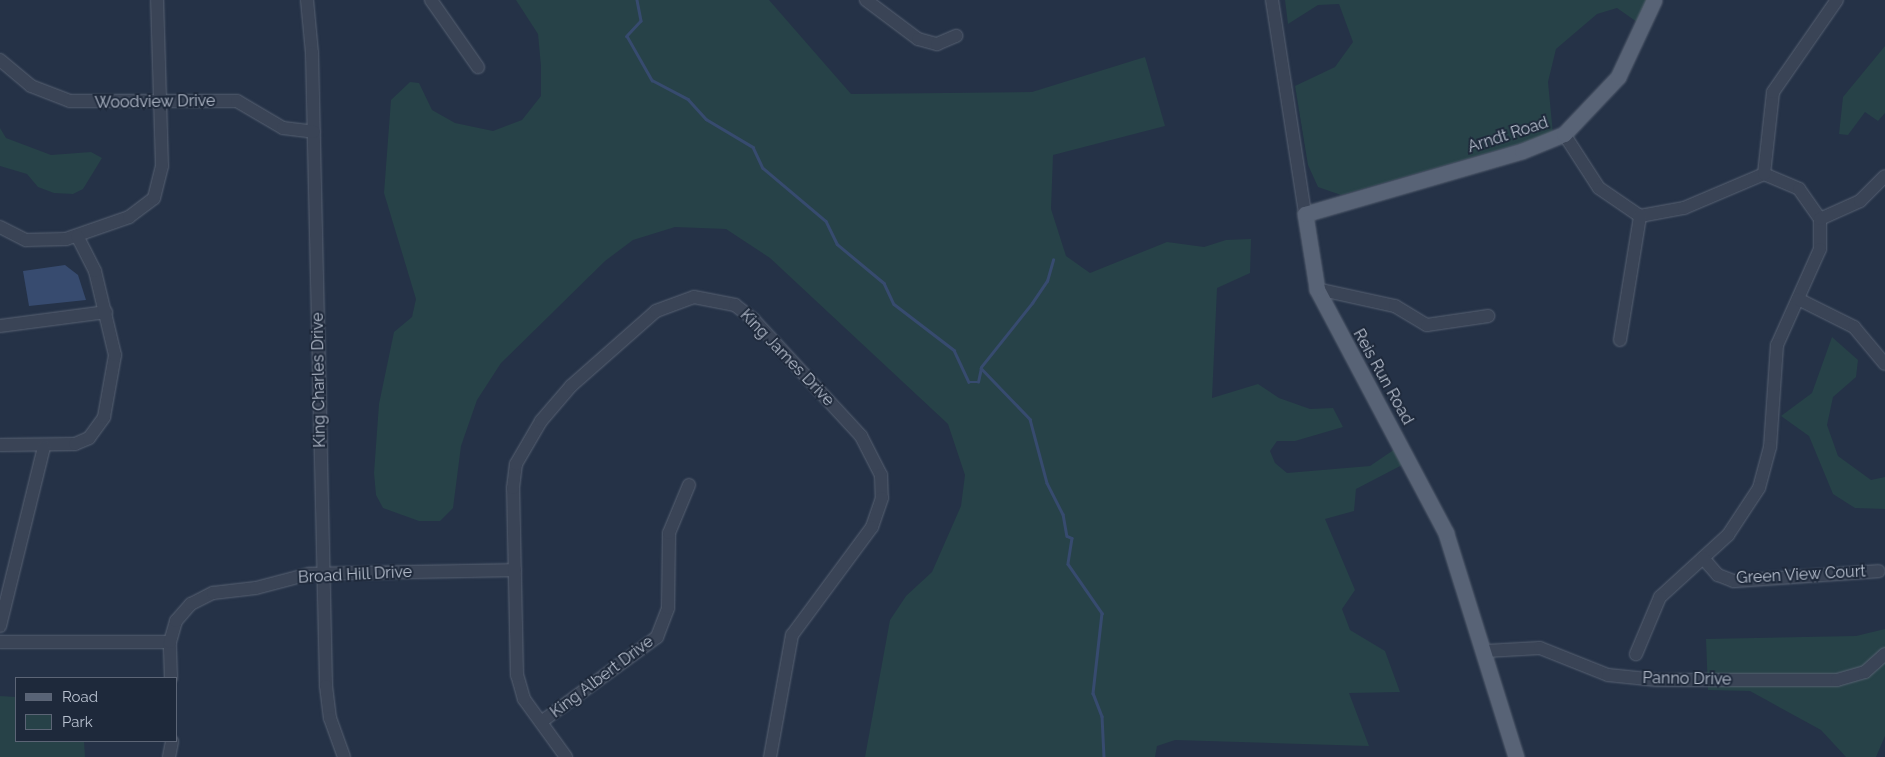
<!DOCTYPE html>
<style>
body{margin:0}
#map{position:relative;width:1885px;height:757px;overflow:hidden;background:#253247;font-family:Raleway,sans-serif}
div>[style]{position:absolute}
.green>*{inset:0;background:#274248}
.water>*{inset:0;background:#374b6f}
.stream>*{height:2.5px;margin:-1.25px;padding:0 1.25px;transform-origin:1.25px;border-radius:1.25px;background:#374b6f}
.roads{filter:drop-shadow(0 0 1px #586273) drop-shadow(0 0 1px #586273)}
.minor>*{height:12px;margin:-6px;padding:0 6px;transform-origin:6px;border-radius:6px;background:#3a4456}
.major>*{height:15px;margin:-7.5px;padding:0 7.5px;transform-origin:7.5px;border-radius:7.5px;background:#586376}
span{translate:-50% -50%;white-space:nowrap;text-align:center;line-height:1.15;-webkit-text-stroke:4px #1e293b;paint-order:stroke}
.street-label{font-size:16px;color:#b8c0cf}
.legend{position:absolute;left:15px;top:677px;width:162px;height:65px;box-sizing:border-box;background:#1e293b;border:1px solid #5c6576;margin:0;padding:6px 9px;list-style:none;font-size:15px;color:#b8c0cf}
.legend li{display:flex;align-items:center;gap:10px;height:25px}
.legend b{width:25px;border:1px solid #5c6576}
</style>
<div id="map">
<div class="green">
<div style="clip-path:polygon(516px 0,769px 0,851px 94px,1032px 92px,1145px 57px,1165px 126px,1053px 155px,1051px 209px,1066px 256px,1090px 273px,1167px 242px,1204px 247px,1226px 240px,1251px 239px,1250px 273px,1217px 288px,1212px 398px,1258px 384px,1279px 398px,1310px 409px,1333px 408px,1343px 427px,1295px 441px,1277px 441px,1270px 451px,1275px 463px,1287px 473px,1370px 466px,1395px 449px,1404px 464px,1356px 489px,1354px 511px,1325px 519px,1355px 590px,1342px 609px,1350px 630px,1385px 651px,1400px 692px,1349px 693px,1369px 746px,1175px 740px,1157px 746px,1155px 757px,865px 757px,890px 620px,906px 596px,932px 572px,961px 506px,965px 475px,948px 424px,770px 258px,726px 229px,675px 227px,633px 240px,605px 261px,501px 363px,477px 400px,461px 446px,453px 508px,440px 521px,419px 521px,383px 508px,376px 495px,374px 473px,379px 404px,394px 332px,412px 317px,416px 299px,384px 193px,391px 100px,410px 82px,419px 83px,432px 110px,455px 123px,493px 131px,522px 120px,541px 96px,541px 66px,538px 34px)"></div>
<div style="clip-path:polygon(1285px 0,1648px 0,1637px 22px,1617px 8px,1597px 14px,1556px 49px,1548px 82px,1553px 134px,1341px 195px,1318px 187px,1308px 165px,1295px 86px,1335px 67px,1353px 42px,1339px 4px,1318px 5px,1288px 24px)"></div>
<div style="clip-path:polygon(1885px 46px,1885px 113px,1878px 121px,1865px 112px,1848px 135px,1839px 134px,1843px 97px)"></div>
<div style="clip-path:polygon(0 128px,6px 138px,51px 155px,91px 152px,102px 158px,83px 189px,73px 194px,54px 193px,38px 187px,27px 174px,0 166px)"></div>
<div style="clip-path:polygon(1832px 337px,1858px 360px,1856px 377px,1833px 397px,1827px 425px,1838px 456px,1871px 480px,1885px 477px,1885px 509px,1855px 508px,1833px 494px,1809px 436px,1781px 416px,1812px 393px)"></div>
<div style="clip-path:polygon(1885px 629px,1885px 736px,1876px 757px,1846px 757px,1821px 730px,1750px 691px,1708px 690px,1706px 639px,1856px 636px)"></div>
<div style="clip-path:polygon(0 696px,16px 697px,16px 741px,84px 741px,85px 757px,0 757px)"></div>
</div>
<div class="water">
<div style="clip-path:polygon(65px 265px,78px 275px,86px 300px,29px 306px,23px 271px)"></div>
</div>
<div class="stream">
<div style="left:637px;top:0;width:21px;rotate:79deg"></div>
<div style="left:641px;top:21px;width:21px;rotate:133deg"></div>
<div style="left:627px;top:36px;width:51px;rotate:60.4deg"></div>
<div style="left:652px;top:80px;width:41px;rotate:27.8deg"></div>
<div style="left:688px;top:99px;width:27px;rotate:48deg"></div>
<div style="left:706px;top:119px;width:55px;rotate:30.8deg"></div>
<div style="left:753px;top:147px;width:23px;rotate:65deg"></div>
<div style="left:763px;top:168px;width:82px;rotate:40.1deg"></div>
<div style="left:826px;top:221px;width:25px;rotate:64deg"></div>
<div style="left:837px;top:244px;width:61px;rotate:39.7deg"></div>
<div style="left:884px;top:283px;width:23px;rotate:65deg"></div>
<div style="left:894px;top:304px;width:76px;rotate:37.5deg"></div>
<div style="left:954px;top:350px;width:35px;rotate:65deg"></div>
<div style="left:969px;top:382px;width:9px"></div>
<div style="left:978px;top:382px;width:14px;rotate:-78deg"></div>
<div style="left:981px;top:368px;width:71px;rotate:46.1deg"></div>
<div style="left:1030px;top:419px;width:66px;rotate:75.1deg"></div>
<div style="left:1047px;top:483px;width:35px;rotate:63deg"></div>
<div style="left:1063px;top:514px;width:22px;rotate:80deg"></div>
<div style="left:1067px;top:536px;width:5px;rotate:22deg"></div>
<div style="left:1072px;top:538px;width:26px;rotate:99deg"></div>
<div style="left:1068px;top:564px;width:60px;rotate:55.2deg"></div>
<div style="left:1102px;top:613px;width:81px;rotate:96.4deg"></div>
<div style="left:1093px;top:693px;width:25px;rotate:69deg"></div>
<div style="left:1102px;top:716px;width:41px;rotate:87.2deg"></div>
<div style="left:981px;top:367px;width:82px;rotate:-51.4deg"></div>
<div style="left:1032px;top:303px;width:27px;rotate:-56deg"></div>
<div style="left:1047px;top:281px;width:22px;rotate:-74deg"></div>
</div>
<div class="roads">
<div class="minor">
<div style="left:307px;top:0;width:53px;rotate:84.6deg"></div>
<div style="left:312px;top:53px;width:633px;rotate:88.73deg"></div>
<div style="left:326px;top:686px;width:32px;rotate:83deg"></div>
<div style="left:330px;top:718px;width:41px;rotate:70.3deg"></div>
<div style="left:431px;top:0;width:82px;rotate:55deg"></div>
<div style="left:866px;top:0;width:65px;rotate:36.9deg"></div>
<div style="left:918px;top:39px;width:20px;rotate:15deg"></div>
<div style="left:937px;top:44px;width:21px;rotate:-23deg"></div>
<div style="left:1272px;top:0;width:217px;rotate:81.2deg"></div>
<div style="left:0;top:60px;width:40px;rotate:40deg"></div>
<div style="left:31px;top:86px;width:42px;rotate:21deg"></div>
<div style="left:70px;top:101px;width:167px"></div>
<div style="left:237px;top:101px;width:53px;rotate:30.4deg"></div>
<div style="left:283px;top:128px;width:31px;rotate:7deg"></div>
<div style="left:1564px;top:134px;width:64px;rotate:57.1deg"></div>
<div style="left:1599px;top:188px;width:50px;rotate:34.3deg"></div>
<div style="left:1640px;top:216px;width:45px;rotate:-10.3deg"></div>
<div style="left:1684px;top:208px;width:87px;rotate:-23deg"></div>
<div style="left:1764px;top:174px;width:38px;rotate:23deg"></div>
<div style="left:1799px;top:189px;width:37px;rotate:55deg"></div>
<div style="left:1820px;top:219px;width:30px;rotate:90deg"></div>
<div style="left:1820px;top:249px;width:105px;rotate:114.1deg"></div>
<div style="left:1777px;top:345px;width:102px;rotate:93.9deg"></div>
<div style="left:1770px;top:447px;width:42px;rotate:105deg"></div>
<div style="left:1759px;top:488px;width:56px;rotate:123.4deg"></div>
<div style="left:1728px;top:535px;width:92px;rotate:137.6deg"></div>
<div style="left:1660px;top:597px;width:62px;rotate:112.8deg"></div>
<div style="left:1764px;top:174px;width:82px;rotate:-83.7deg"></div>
<div style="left:1773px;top:92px;width:112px;rotate:-55.2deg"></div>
<div style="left:1820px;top:219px;width:44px;rotate:-24.2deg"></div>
<div style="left:1860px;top:201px;width:35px;rotate:-45deg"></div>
<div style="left:0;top:227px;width:29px;rotate:27deg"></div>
<div style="left:26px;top:240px;width:40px;rotate:-1.4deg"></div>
<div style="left:66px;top:239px;width:67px;rotate:-19.2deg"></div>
<div style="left:129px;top:217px;width:31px;rotate:-37deg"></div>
<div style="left:154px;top:198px;width:33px;rotate:-76deg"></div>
<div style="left:162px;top:166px;width:166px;rotate:-91.7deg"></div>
<div style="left:1317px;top:289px;width:80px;rotate:12.3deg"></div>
<div style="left:1395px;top:306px;width:37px;rotate:31deg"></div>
<div style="left:1427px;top:325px;width:62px;rotate:-8.4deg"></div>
<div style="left:1798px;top:299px;width:63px;rotate:26.6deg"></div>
<div style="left:1854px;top:327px;width:48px;rotate:50deg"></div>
<div style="left:0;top:326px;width:107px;rotate:-7.5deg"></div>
<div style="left:1620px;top:340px;width:126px;rotate:-80.8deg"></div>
<div style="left:0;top:445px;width:75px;rotate:-0.8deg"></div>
<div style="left:75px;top:444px;width:15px;rotate:-23deg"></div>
<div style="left:89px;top:438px;width:26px;rotate:-54deg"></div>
<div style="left:104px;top:417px;width:63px;rotate:-79.9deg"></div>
<div style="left:115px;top:355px;width:86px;rotate:-103.4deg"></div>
<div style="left:95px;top:271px;width:39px;rotate:-117deg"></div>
<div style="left:1703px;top:558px;width:23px;rotate:49deg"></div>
<div style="left:1718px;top:575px;width:17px;rotate:21deg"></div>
<div style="left:1734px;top:581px;width:145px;rotate:-3.9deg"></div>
<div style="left:0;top:626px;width:184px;rotate:-76.2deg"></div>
<div style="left:0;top:642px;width:170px"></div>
<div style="left:1486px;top:651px;width:54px;rotate:-3.2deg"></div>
<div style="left:1540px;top:648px;width:73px;rotate:21.7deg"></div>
<div style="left:1608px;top:675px;width:49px;rotate:5.8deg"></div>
<div style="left:1657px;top:680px;width:180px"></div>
<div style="left:1837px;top:680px;width:29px;rotate:-16deg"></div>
<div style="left:1865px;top:672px;width:27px;rotate:-42deg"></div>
<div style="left:171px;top:678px;width:36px;rotate:-92deg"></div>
<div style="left:170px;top:642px;width:22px;rotate:-74deg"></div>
<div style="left:176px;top:621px;width:23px;rotate:-49deg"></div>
<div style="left:191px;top:604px;width:25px;rotate:-27deg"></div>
<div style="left:213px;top:593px;width:43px;rotate:-6.6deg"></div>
<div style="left:256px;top:588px;width:55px;rotate:-14.8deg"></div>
<div style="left:309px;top:574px;width:206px;rotate:-1.1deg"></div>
<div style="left:541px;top:722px;width:144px;rotate:-36.2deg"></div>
<div style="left:657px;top:637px;width:31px;rotate:-69deg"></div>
<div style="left:668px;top:608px;width:75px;rotate:-89.2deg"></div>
<div style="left:669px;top:533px;width:52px;rotate:-67.4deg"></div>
<div style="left:169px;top:757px;width:16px;rotate:-79deg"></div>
<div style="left:566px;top:757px;width:72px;rotate:-125.9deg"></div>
<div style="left:524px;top:699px;width:25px;rotate:-106deg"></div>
<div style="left:517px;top:675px;width:187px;rotate:-91.2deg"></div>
<div style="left:513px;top:488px;width:24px;rotate:-83deg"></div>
<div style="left:516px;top:464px;width:50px;rotate:-59.8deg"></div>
<div style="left:541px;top:421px;width:46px;rotate:-49.4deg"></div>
<div style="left:571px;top:386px;width:113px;rotate:-41.4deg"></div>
<div style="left:656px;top:311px;width:40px;rotate:-20.2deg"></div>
<div style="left:694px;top:297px;width:42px;rotate:11deg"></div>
<div style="left:735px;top:305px;width:24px;rotate:38deg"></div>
<div style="left:754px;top:320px;width:158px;rotate:47.3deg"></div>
<div style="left:861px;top:436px;width:44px;rotate:62.9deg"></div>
<div style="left:881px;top:475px;width:23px;rotate:88deg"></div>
<div style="left:882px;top:498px;width:31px;rotate:109deg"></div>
<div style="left:872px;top:527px;width:134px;rotate:126.5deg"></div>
<div style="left:792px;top:635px;width:124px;rotate:100.2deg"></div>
</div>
<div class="major">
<div style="left:1516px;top:757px;width:235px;rotate:-107.4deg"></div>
<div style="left:1446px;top:533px;width:276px;rotate:-117.9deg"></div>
<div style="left:1317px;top:289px;width:76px;rotate:-99.1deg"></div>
<div style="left:1305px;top:214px;width:226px;rotate:-16.2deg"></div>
<div style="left:1522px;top:151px;width:45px;rotate:-22deg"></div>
<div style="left:1564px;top:134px;width:79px;rotate:-46.5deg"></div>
<div style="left:1618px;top:77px;width:85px;rotate:-64.9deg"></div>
</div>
</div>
<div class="street-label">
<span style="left:155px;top:102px;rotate:-1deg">Woodview Drive</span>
<span style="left:1508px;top:135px;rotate:-18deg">Arndt Road</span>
<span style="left:787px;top:358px;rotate:46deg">King James Drive</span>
<span style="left:1383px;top:377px;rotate:61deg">Reis Run Road</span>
<span style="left:319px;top:380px;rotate:-91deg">King Charles Drive</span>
<span style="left:355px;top:575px;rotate:-3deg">Broad Hill Drive</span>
<span style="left:1801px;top:575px;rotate:-3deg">Green View Court</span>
<span style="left:602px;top:677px;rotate:-37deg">King Albert Drive</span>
<span style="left:1687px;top:679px;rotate:1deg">Panno Drive</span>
</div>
<ul class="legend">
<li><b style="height:6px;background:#586376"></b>Road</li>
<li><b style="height:14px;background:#274248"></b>Park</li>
</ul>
</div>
